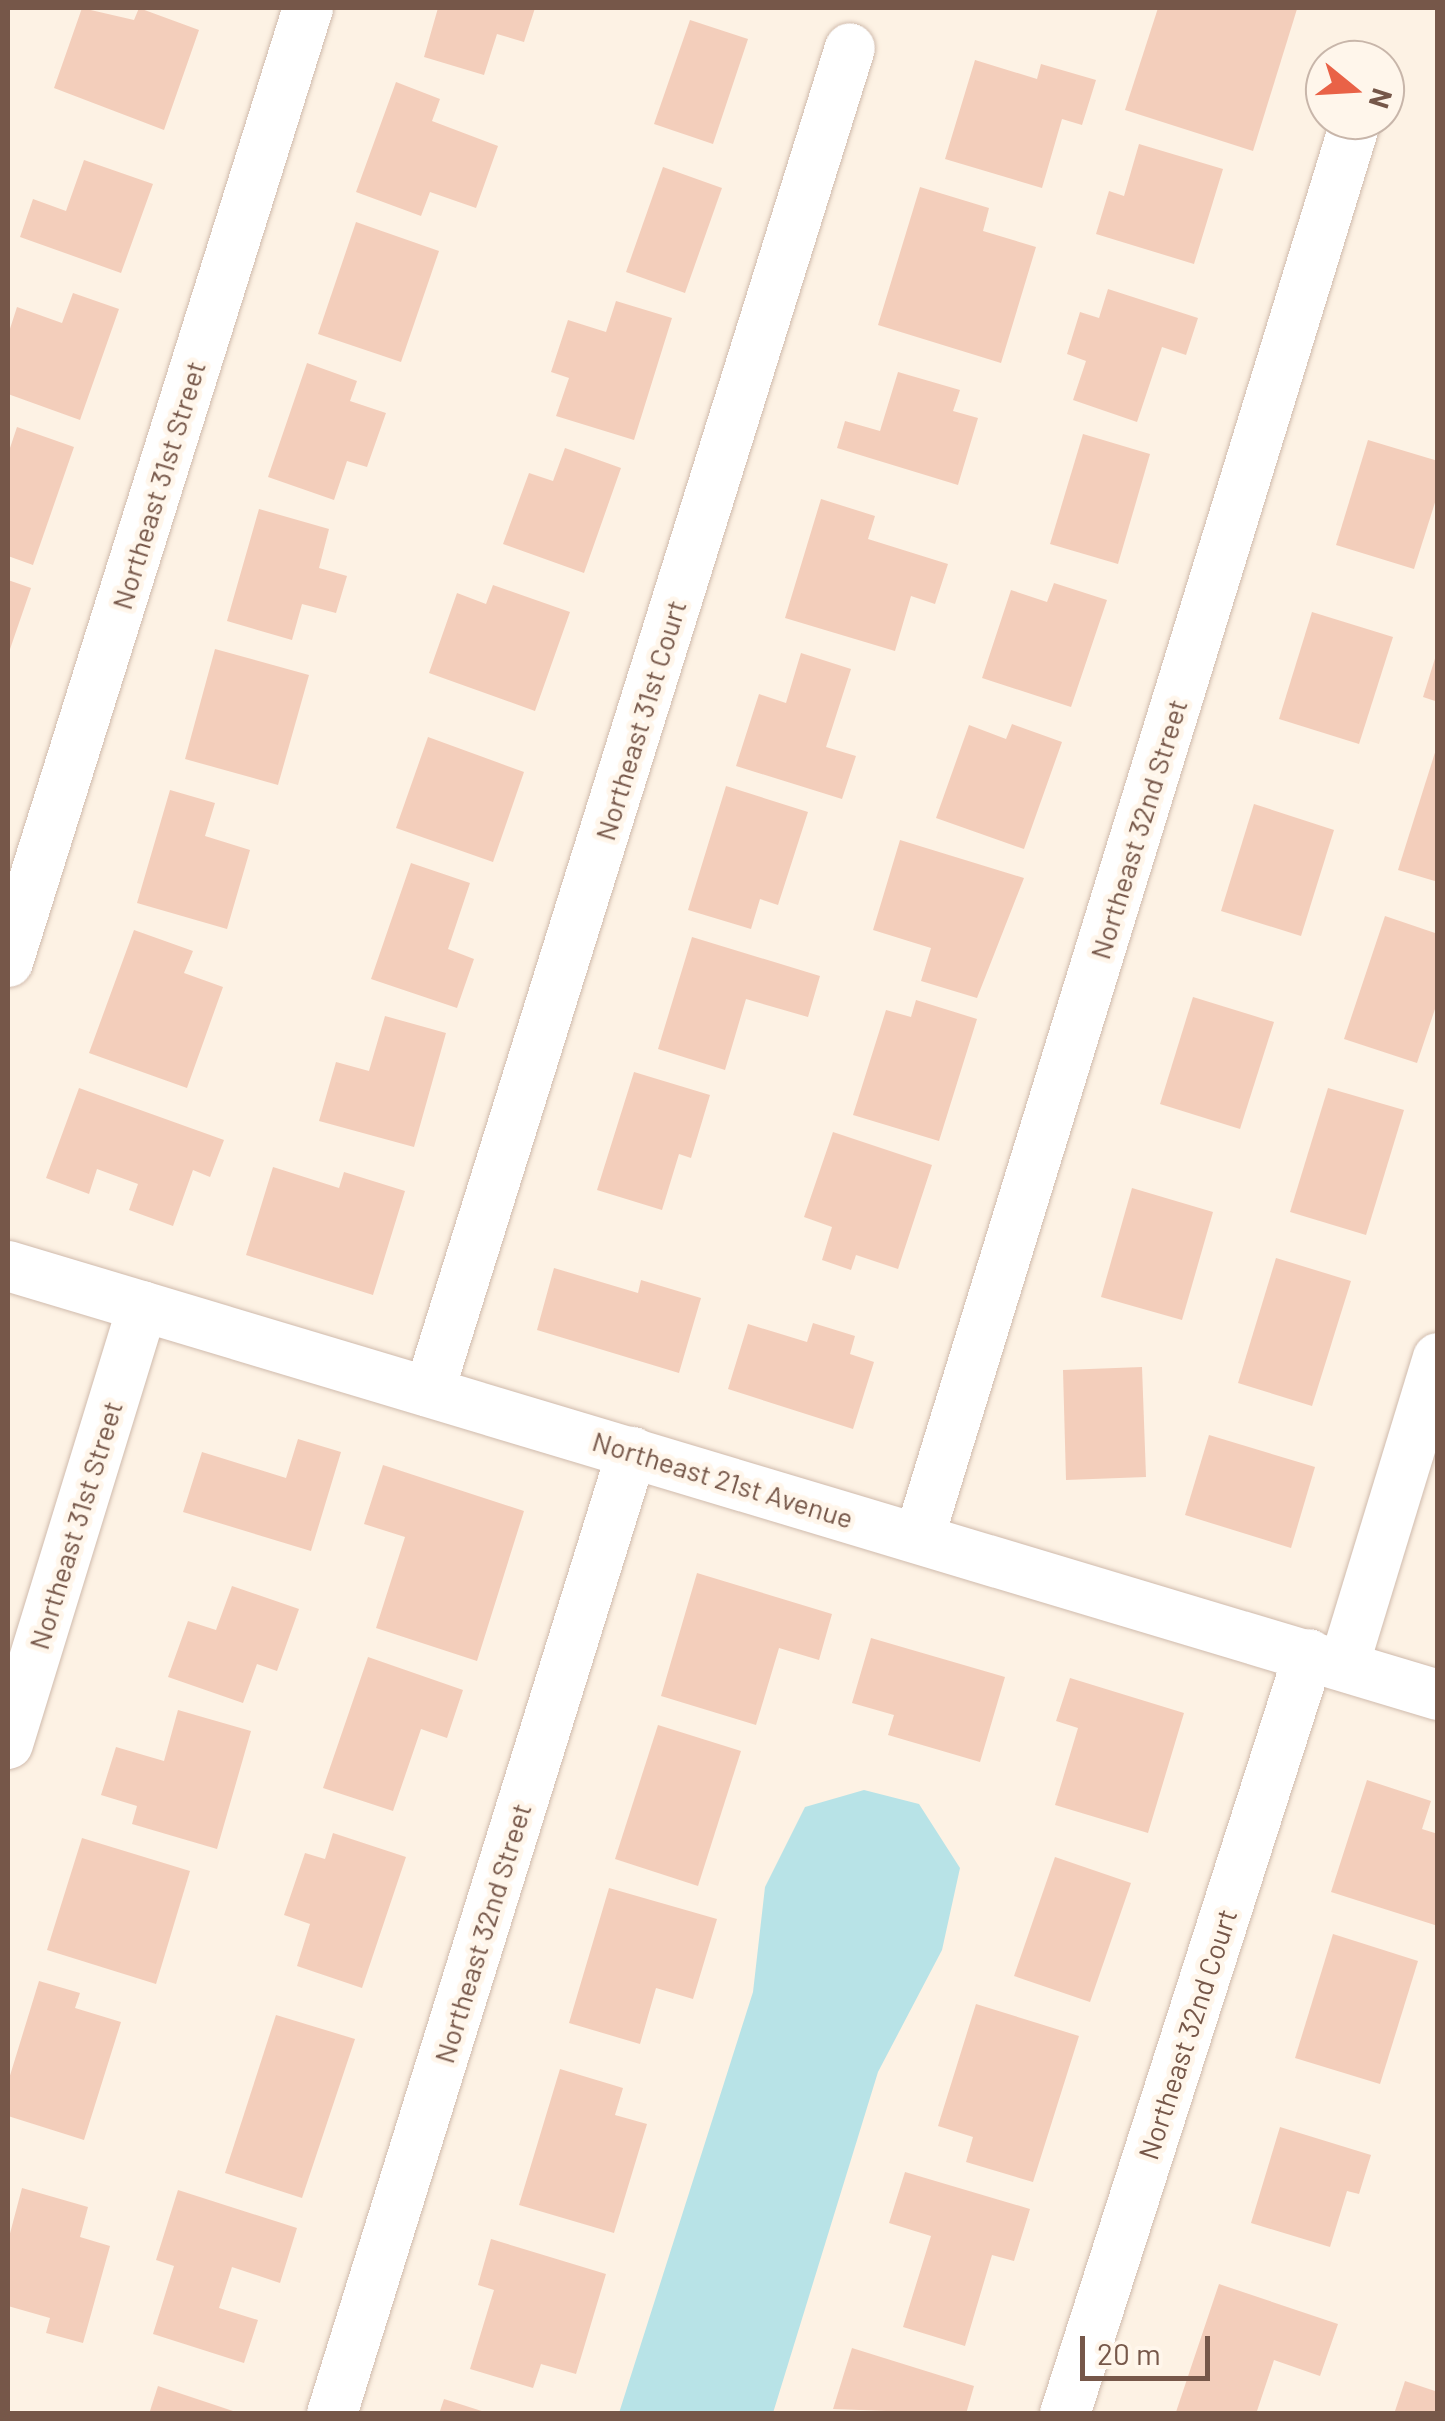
<!DOCTYPE html>
<style>
body{margin:0}
#map{position:relative;width:1445px;height:2421px;overflow:hidden;background:#fdf2e4;font-family:Barlow,sans-serif}
div>[style]{position:absolute}
.water>*{inset:0;background:#b8e3e7}
.building>*{inset:0;background:#f3cebb}
.roads{filter:drop-shadow(0 0 2px #d0bbad) drop-shadow(0 0 2px #d0bbad)}
.minor>*{height:50px;margin:-25px;padding:0 25px;transform-origin:25px;border-radius:25px;background:#fff}
span{translate:-50% -50%;white-space:nowrap;text-align:center;line-height:1.15;-webkit-text-stroke:10px #fff6eb;paint-order:stroke}
.street-label{font-size:28px;color:#765749}
.frame{position:absolute;inset:0;border:10px solid #765749;pointer-events:none}
.north{position:absolute;left:1305px;top:40px;width:100px;height:100px;box-sizing:border-box;background:#fff6eb;border:2px solid #c8b6aa;border-radius:50%;rotate:108deg;font-size:28px;font-weight:700;line-height:40px;text-align:center;color:#765749}
.north::after{content:'';display:block;margin:auto;width:35px;height:45px;background:#e96247;clip-path:polygon(50% 0,100% 100%,50% 72%,0 100%)}
.scale{position:absolute;left:1080px;top:2336px;width:130px;height:45px;box-sizing:border-box;border:5px solid #765749;border-top:0;padding-left:12px;font-size:30px;line-height:35px;white-space:nowrap;color:#765749;-webkit-text-stroke:8px #fff6eb;paint-order:stroke}
</style>
<div id="map">
<div class="water">
<div style="clip-path:polygon(864px 1790px,919px 1804px,960px 1868px,942px 1950px,878px 2072px,773px 2413px,619px 2413px,753px 1992px,765px 1887px,805px 1807px)"></div>
</div>
<div class="building">
<div style="clip-path:polygon(82px 8px,134px 20px,139px 8px,199px 30px,164px 130px,54px 88px)"></div>
<div style="clip-path:polygon(438px 8px,535px 8px,524px 42px,497px 34px,484px 75px,424px 57px)"></div>
<div style="clip-path:polygon(1158px 8px,1297px 9px,1253px 151px,1125px 110px)"></div>
<div style="clip-path:polygon(690px 20px,748px 39px,713px 144px,654px 124px)"></div>
<div style="clip-path:polygon(975px 60px,1037px 79px,1041px 64px,1096px 80px,1082px 125px,1062px 119px,1042px 188px,945px 159px)"></div>
<div style="clip-path:polygon(396px 82px,440px 99px,432px 121px,498px 146px,476px 208px,430px 192px,421px 216px,356px 192px)"></div>
<div style="clip-path:polygon(1139px 144px,1223px 169px,1194px 264px,1096px 234px,1109px 191px,1124px 196px)"></div>
<div style="clip-path:polygon(84px 160px,153px 184px,121px 273px,20px 237px,33px 199px,66px 211px)"></div>
<div style="clip-path:polygon(663px 167px,722px 188px,685px 293px,626px 272px)"></div>
<div style="clip-path:polygon(920px 187px,989px 208px,983px 231px,1036px 247px,1001px 363px,878px 325px)"></div>
<div style="clip-path:polygon(356px 222px,439px 251px,401px 362px,318px 334px)"></div>
<div style="clip-path:polygon(1108px 289px,1198px 318px,1186px 355px,1162px 347px,1137px 422px,1073px 400px,1086px 361px,1067px 354px,1080px 312px,1099px 318px)"></div>
<div style="clip-path:polygon(73px 293px,119px 309px,80px 420px,8px 394px,8px 335px,17px 307px,62px 323px)"></div>
<div style="clip-path:polygon(616px 301px,672px 318px,634px 440px,556px 416px,569px 378px,551px 372px,568px 320px,606px 332px)"></div>
<div style="clip-path:polygon(307px 363px,357px 381px,350px 401px,386px 413px,367px 467px,347px 461px,334px 500px,268px 477px)"></div>
<div style="clip-path:polygon(898px 372px,960px 390px,953px 411px,978px 418px,958px 485px,837px 448px,845px 421px,880px 431px)"></div>
<div style="clip-path:polygon(17px 427px,74px 447px,33px 565px,8px 556px,8px 454px)"></div>
<div style="clip-path:polygon(1083px 434px,1150px 454px,1118px 564px,1050px 544px)"></div>
<div style="clip-path:polygon(1368px 440px,1438px 461px,1438px 493px,1414px 569px,1336px 545px)"></div>
<div style="clip-path:polygon(565px 448px,621px 468px,584px 573px,503px 544px,529px 473px,553px 481px)"></div>
<div style="clip-path:polygon(821px 499px,875px 516px,868px 539px,948px 564px,935px 604px,911px 596px,895px 651px,785px 618px)"></div>
<div style="clip-path:polygon(259px 509px,329px 529px,319px 568px,347px 576px,336px 613px,302px 604px,292px 640px,227px 621px)"></div>
<div style="clip-path:polygon(8px 580px,31px 588px,8px 655px)"></div>
<div style="clip-path:polygon(1054px 583px,1107px 600px,1071px 707px,982px 678px,1011px 590px,1047px 602px)"></div>
<div style="clip-path:polygon(493px 585px,570px 612px,535px 711px,429px 673px,457px 593px,486px 604px)"></div>
<div style="clip-path:polygon(1312px 612px,1393px 637px,1359px 744px,1279px 719px)"></div>
<div style="clip-path:polygon(215px 649px,309px 675px,278px 785px,185px 759px)"></div>
<div style="clip-path:polygon(1437px 652px,1438px 652px,1438px 702px,1423px 697px)"></div>
<div style="clip-path:polygon(801px 653px,851px 669px,826px 747px,856px 756px,842px 799px,736px 766px,759px 694px,786px 703px)"></div>
<div style="clip-path:polygon(1012px 724px,1062px 742px,1024px 849px,936px 818px,969px 725px,1006px 739px)"></div>
<div style="clip-path:polygon(428px 737px,524px 772px,493px 862px,396px 828px)"></div>
<div style="clip-path:polygon(1438px 743px,1438px 882px,1398px 870px)"></div>
<div style="clip-path:polygon(726px 786px,808px 812px,778px 905px,760px 899px,751px 929px,688px 910px)"></div>
<div style="clip-path:polygon(170px 790px,215px 803px,205px 836px,250px 850px,227px 929px,137px 903px)"></div>
<div style="clip-path:polygon(1254px 804px,1334px 830px,1301px 936px,1221px 911px)"></div>
<div style="clip-path:polygon(900px 840px,1024px 878px,977px 998px,921px 981px,931px 948px,873px 930px)"></div>
<div style="clip-path:polygon(411px 863px,470px 883px,448px 949px,474px 959px,457px 1008px,371px 979px)"></div>
<div style="clip-path:polygon(1385px 916px,1438px 934px,1438px 1000px,1417px 1063px,1344px 1039px)"></div>
<div style="clip-path:polygon(134px 930px,193px 951px,184px 973px,223px 987px,187px 1088px,89px 1053px)"></div>
<div style="clip-path:polygon(692px 937px,820px 976px,808px 1017px,746px 999px,725px 1070px,658px 1049px)"></div>
<div style="clip-path:polygon(1193px 997px,1274px 1022px,1240px 1129px,1160px 1104px)"></div>
<div style="clip-path:polygon(916px 1000px,977px 1019px,939px 1141px,853px 1115px,886px 1010px,911px 1017px)"></div>
<div style="clip-path:polygon(385px 1016px,446px 1033px,414px 1147px,319px 1121px,336px 1062px,369px 1071px)"></div>
<div style="clip-path:polygon(634px 1072px,710px 1095px,691px 1158px,679px 1154px,662px 1210px,597px 1190px)"></div>
<div style="clip-path:polygon(79px 1088px,224px 1140px,210px 1177px,193px 1170px,173px 1226px,129px 1210px,138px 1184px,97px 1169px,89px 1194px,46px 1178px)"></div>
<div style="clip-path:polygon(1328px 1088px,1404px 1110px,1366px 1235px,1290px 1212px)"></div>
<div style="clip-path:polygon(833px 1132px,932px 1165px,898px 1269px,856px 1255px,851px 1270px,822px 1260px,832px 1227px,804px 1217px)"></div>
<div style="clip-path:polygon(273px 1167px,339px 1188px,344px 1172px,405px 1191px,373px 1295px,246px 1255px)"></div>
<div style="clip-path:polygon(1132px 1188px,1213px 1212px,1182px 1320px,1101px 1297px)"></div>
<div style="clip-path:polygon(1276px 1258px,1351px 1281px,1312px 1406px,1238px 1383px)"></div>
<div style="clip-path:polygon(554px 1268px,638px 1293px,641px 1280px,701px 1298px,679px 1373px,537px 1330px)"></div>
<div style="clip-path:polygon(813px 1323px,855px 1336px,850px 1354px,874px 1362px,853px 1429px,728px 1389px,748px 1324px,807px 1342px)"></div>
<div style="clip-path:polygon(1142px 1367px,1146px 1477px,1066px 1480px,1063px 1370px)"></div>
<div style="clip-path:polygon(1209px 1435px,1315px 1467px,1291px 1548px,1185px 1515px)"></div>
<div style="clip-path:polygon(298px 1439px,341px 1452px,311px 1551px,183px 1512px,202px 1452px,286px 1478px)"></div>
<div style="clip-path:polygon(383px 1465px,524px 1511px,477px 1661px,376px 1628px,405px 1537px,364px 1524px)"></div>
<div style="clip-path:polygon(697px 1573px,832px 1614px,819px 1660px,779px 1648px,756px 1725px,661px 1696px)"></div>
<div style="clip-path:polygon(232px 1586px,299px 1609px,277px 1671px,257px 1664px,243px 1703px,168px 1677px,188px 1621px,216px 1630px)"></div>
<div style="clip-path:polygon(871px 1638px,1005px 1677px,980px 1762px,888px 1735px,894px 1715px,852px 1703px)"></div>
<div style="clip-path:polygon(368px 1657px,463px 1690px,447px 1738px,421px 1729px,393px 1811px,323px 1788px)"></div>
<div style="clip-path:polygon(1070px 1678px,1184px 1713px,1148px 1833px,1055px 1805px,1078px 1728px,1056px 1721px)"></div>
<div style="clip-path:polygon(178px 1710px,251px 1731px,217px 1849px,132px 1824px,137px 1806px,101px 1795px,116px 1747px,164px 1761px)"></div>
<div style="clip-path:polygon(658px 1725px,741px 1751px,698px 1886px,615px 1859px)"></div>
<div style="clip-path:polygon(1367px 1780px,1431px 1801px,1422px 1829px,1438px 1834px,1438px 1926px,1331px 1892px)"></div>
<div style="clip-path:polygon(333px 1833px,406px 1857px,362px 1988px,297px 1966px,310px 1924px,284px 1915px,305px 1853px,325px 1859px)"></div>
<div style="clip-path:polygon(82px 1838px,190px 1871px,156px 1984px,47px 1950px)"></div>
<div style="clip-path:polygon(1055px 1857px,1131px 1883px,1090px 2002px,1014px 1976px)"></div>
<div style="clip-path:polygon(609px 1888px,717px 1919px,693px 1999px,656px 1988px,640px 2044px,569px 2023px)"></div>
<div style="clip-path:polygon(1333px 1934px,1418px 1961px,1380px 2084px,1295px 2058px)"></div>
<div style="clip-path:polygon(39px 1981px,80px 1993px,75px 2008px,121px 2022px,84px 2140px,8px 2116px,8px 2082px)"></div>
<div style="clip-path:polygon(976px 2004px,1079px 2036px,1033px 2182px,966px 2162px,973px 2137px,938px 2126px)"></div>
<div style="clip-path:polygon(276px 2015px,355px 2039px,302px 2198px,225px 2173px)"></div>
<div style="clip-path:polygon(560px 2069px,623px 2088px,615px 2115px,647px 2124px,614px 2233px,519px 2205px)"></div>
<div style="clip-path:polygon(1280px 2127px,1371px 2155px,1359px 2194px,1347px 2191px,1330px 2247px,1251px 2223px)"></div>
<div style="clip-path:polygon(905px 2172px,1030px 2209px,1014px 2261px,992px 2255px,965px 2346px,903px 2327px,931px 2236px,889px 2223px)"></div>
<div style="clip-path:polygon(22px 2188px,88px 2207px,80px 2237px,110px 2246px,83px 2343px,46px 2333px,50px 2318px,8px 2306px,8px 2241px)"></div>
<div style="clip-path:polygon(178px 2190px,297px 2228px,280px 2283px,232px 2267px,219px 2308px,258px 2320px,244px 2363px,153px 2334px,174px 2266px,156px 2260px)"></div>
<div style="clip-path:polygon(491px 2239px,606px 2274px,576px 2374px,541px 2364px,533px 2388px,470px 2369px,494px 2290px,478px 2285px)"></div>
<div style="clip-path:polygon(1219px 2284px,1338px 2324px,1320px 2376px,1274px 2360px,1256px 2414px,1176px 2412px)"></div>
<div style="clip-path:polygon(852px 2348px,974px 2386px,966px 2414px,833px 2409px)"></div>
<div style="clip-path:polygon(1405px 2381px,1438px 2392px,1438px 2414px,1394px 2414px)"></div>
<div style="clip-path:polygon(158px 2386px,239px 2413px,239px 2414px,149px 2414px)"></div>
<div style="clip-path:polygon(444px 2399px,488px 2413px,487px 2414px,439px 2414px)"></div>
</div>
<div class="roads">
<div class="minor">
<div style="left:8px;top:962px;width:1000px;rotate:-72.54deg"></div>
<div style="left:8px;top:1266px;width:1493px;rotate:16.7deg"></div>
<div style="left:429px;top:1392px;width:1408px;rotate:-72.61deg"></div>
<div style="left:919px;top:1538px;width:1484px;rotate:-72.87deg"></div>
<div style="left:1344px;top:1665px;width:321px;rotate:-73deg"></div>
<div style="left:8px;top:1744px;width:458px;rotate:-72.9deg"></div>
<div style="left:332px;top:2414px;width:1008px;rotate:-72.68deg"></div>
<div style="left:1065px;top:2414px;width:798px;rotate:-72.2deg"></div>
</div>
</div>
<div class="street-label">
<span style="left:158px;top:485px;rotate:-73deg">Northeast 31st Street</span>
<span style="left:640px;top:720px;rotate:-73deg">Northeast 31st Court</span>
<span style="left:1138px;top:829px;rotate:-73deg">Northeast 32nd Street</span>
<span style="left:723px;top:1479px;rotate:17deg">Northeast 21st Avenue</span>
<span style="left:75px;top:1525px;rotate:-73deg">Northeast 31st Street</span>
<span style="left:482px;top:1933px;rotate:-73deg">Northeast 32nd Street</span>
<span style="left:1187px;top:2034px;rotate:-72deg">Northeast 32nd Court</span>
</div>
<div class="frame"></div>
<div class="north">N</div>
<div class="scale">20 m</div>
</div>
